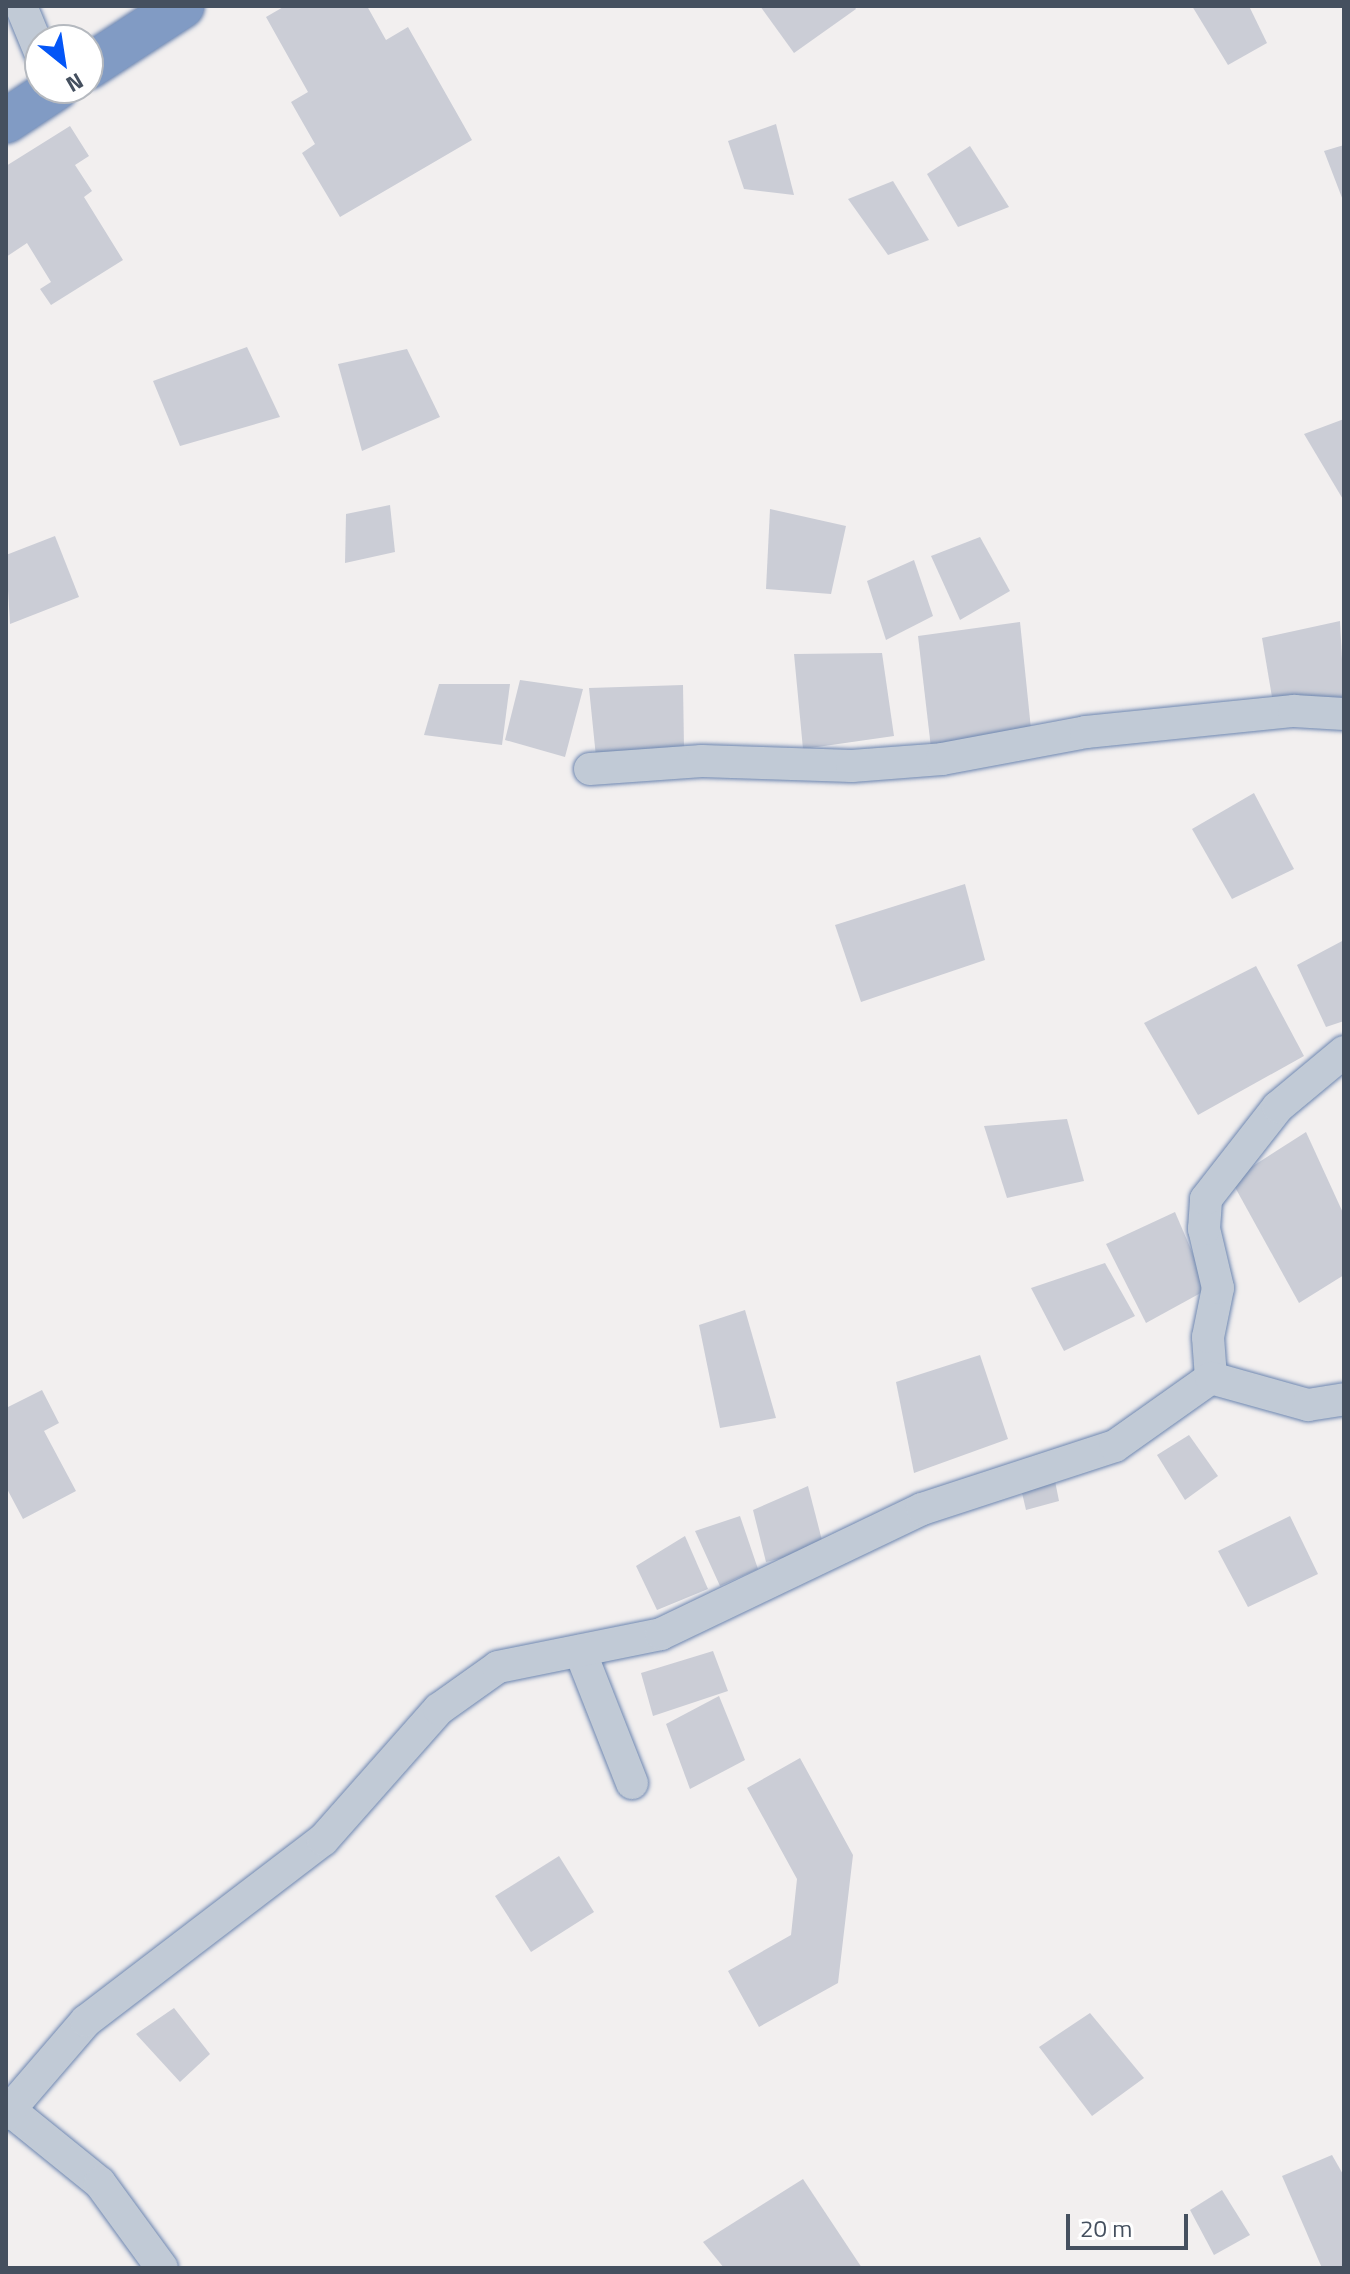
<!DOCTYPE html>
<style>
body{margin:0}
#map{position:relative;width:1350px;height:2274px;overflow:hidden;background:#f2efef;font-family:"Titillium Web",sans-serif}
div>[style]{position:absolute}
.building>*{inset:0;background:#cbcdd6}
.roads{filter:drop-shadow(0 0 2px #6d86b0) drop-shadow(0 0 2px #6d86b0)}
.street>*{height:32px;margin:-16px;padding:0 16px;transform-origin:16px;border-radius:16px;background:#c1cad6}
.highway>*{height:44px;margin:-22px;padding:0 22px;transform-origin:22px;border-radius:22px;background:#819bc4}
span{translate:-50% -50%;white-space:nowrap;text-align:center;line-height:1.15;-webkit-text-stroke:8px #fff;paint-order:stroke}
.frame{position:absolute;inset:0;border:8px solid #45505f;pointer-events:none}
.north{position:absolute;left:24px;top:24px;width:80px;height:80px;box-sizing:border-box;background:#fff;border:2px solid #b5b9bf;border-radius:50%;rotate:150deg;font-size:22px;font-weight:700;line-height:32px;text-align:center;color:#45505f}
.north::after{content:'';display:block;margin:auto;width:28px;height:36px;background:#0456f7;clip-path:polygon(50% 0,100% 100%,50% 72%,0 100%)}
.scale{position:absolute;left:1066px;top:2214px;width:122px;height:36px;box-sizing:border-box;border:4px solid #45505f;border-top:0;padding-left:10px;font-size:24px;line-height:28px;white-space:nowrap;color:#45505f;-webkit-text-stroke:6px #fff;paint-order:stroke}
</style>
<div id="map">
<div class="building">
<div style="clip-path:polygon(285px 6px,367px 6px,386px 40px,408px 27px,472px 140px,340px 217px,302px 153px,315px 144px,291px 102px,308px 92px,266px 17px)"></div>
<div style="clip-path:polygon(760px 6px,854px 6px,856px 9px,794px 53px)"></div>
<div style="clip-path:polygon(1192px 6px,1249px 6px,1267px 43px,1228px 65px)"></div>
<div style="clip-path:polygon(776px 124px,794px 195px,744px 189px,728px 141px)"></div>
<div style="clip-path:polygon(70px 126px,89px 156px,75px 165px,92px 191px,84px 197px,123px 260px,51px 305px,40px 289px,51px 282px,27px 243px,6px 257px,6px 166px)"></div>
<div style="clip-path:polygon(1344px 145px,1344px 203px,1324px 151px)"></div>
<div style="clip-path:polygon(970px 146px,1009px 207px,958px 227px,927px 174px)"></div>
<div style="clip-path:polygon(893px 181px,929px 240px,888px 255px,848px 199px)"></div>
<div style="clip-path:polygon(247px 347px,280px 417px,180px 446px,153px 381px)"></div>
<div style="clip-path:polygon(407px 349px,440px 417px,362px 451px,338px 364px)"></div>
<div style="clip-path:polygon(1344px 419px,1344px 501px,1304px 434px)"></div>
<div style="clip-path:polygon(390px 505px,395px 552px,345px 563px,346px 514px)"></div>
<div style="clip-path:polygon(770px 509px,846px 526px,831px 594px,766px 589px)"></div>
<div style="clip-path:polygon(55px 536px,79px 597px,10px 624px,6px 555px)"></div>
<div style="clip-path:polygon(980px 537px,1010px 591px,960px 620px,931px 556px)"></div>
<div style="clip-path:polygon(914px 560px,933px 616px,886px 640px,867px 581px)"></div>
<div style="clip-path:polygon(1340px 621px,1344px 698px,1273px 703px,1262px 638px)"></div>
<div style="clip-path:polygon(1020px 622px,1031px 729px,931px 748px,918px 636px)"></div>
<div style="clip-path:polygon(882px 653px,894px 736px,803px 749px,794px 654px)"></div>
<div style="clip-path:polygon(520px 680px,583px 689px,565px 757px,505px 740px)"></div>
<div style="clip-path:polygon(439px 684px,510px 684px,502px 745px,424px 735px)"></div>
<div style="clip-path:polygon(683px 685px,684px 749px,596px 757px,589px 688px)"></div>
<div style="clip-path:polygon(1254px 793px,1294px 869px,1232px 899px,1192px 829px)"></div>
<div style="clip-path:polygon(965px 884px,985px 960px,861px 1002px,835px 925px)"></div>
<div style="clip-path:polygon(1344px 940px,1344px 1021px,1326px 1027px,1297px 965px)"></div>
<div style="clip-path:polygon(1256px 966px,1304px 1056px,1198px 1115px,1144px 1023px)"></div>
<div style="clip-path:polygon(1067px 1119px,1084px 1181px,1007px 1198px,984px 1126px)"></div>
<div style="clip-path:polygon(1306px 1132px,1344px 1215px,1344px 1275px,1299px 1303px,1231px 1180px)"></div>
<div style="clip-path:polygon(1175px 1212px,1208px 1289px,1146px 1323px,1106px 1244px)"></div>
<div style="clip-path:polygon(1105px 1263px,1135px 1316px,1064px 1351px,1031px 1288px)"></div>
<div style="clip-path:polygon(745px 1310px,776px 1418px,720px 1428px,699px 1325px)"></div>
<div style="clip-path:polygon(980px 1355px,1008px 1439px,914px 1473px,896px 1382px)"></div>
<div style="clip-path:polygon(42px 1390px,59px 1423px,44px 1431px,76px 1491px,23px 1519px,6px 1487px,6px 1408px)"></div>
<div style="clip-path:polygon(1189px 1435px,1218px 1476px,1185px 1500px,1157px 1455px)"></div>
<div style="clip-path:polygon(1053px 1471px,1059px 1501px,1026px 1510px,1019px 1480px)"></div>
<div style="clip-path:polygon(808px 1486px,824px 1548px,766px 1562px,753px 1510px)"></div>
<div style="clip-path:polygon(740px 1516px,758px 1569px,720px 1586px,695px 1531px)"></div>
<div style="clip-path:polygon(1290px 1516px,1318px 1574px,1248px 1607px,1218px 1551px)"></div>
<div style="clip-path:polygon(685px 1536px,708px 1589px,657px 1610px,636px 1566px)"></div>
<div style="clip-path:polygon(713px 1651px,728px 1691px,653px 1716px,641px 1673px)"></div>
<div style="clip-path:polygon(719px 1696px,745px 1760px,690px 1789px,666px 1724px)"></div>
<div style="clip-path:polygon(800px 1758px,853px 1855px,838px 1983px,759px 2027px,728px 1971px,791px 1935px,797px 1879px,747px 1788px)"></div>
<div style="clip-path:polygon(559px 1856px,594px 1912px,531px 1952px,495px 1896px)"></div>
<div style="clip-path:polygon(174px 2008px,210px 2054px,180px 2082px,136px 2034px)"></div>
<div style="clip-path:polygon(1090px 2013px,1144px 2078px,1092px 2116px,1039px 2047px)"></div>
<div style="clip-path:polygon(1332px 2155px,1344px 2176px,1342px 2268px,1322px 2268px,1282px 2176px)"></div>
<div style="clip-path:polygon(803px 2179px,862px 2268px,724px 2268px,703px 2242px)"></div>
<div style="clip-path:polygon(1222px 2190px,1250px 2235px,1214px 2255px,1190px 2210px)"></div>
</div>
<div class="roads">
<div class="street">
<div style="left:21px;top:6px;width:50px;rotate:67.6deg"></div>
<div style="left:590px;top:769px;width:112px;rotate:-4.1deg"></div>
<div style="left:702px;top:761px;width:150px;rotate:1.9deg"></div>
<div style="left:852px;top:766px;width:90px;rotate:-4.4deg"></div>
<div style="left:942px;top:759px;width:147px;rotate:-10.6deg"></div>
<div style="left:1086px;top:732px;width:209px;rotate:-5.8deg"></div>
<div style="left:1294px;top:711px;width:50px;rotate:3.4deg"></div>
<div style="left:1211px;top:1378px;width:41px;rotate:-94.2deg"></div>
<div style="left:1208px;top:1337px;width:50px;rotate:-78.5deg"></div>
<div style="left:1218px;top:1288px;width:61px;rotate:-103.3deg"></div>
<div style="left:1204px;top:1229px;width:30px;rotate:-86deg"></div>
<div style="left:1206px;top:1199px;width:117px;rotate:-52deg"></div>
<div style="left:1278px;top:1107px;width:86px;rotate:-39.8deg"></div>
<div style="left:580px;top:1651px;width:142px;rotate:68.5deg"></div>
<div style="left:11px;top:2111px;width:114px;rotate:39deg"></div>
<div style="left:100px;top:2183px;width:105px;rotate:53.9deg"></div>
<div style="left:6px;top:2114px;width:123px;rotate:-49.3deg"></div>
<div style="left:86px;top:2021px;width:298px;rotate:-37.4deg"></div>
<div style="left:323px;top:1840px;width:175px;rotate:-48.5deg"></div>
<div style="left:439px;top:1709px;width:72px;rotate:-35.4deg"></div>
<div style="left:498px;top:1667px;width:166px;rotate:-11.4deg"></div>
<div style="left:661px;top:1634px;width:289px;rotate:-25.6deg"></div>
<div style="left:922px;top:1509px;width:203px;rotate:-18.1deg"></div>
<div style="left:1115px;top:1446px;width:118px;rotate:-35.3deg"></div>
<div style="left:1211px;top:1378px;width:101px;rotate:15.6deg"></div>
<div style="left:1308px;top:1405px;width:36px;rotate:-9deg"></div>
</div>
<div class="highway">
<div style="left:88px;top:67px;width:112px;rotate:-33deg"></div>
<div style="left:6px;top:121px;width:60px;rotate:-33.4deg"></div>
</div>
</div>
<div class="frame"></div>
<div class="north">N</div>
<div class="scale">20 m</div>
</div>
